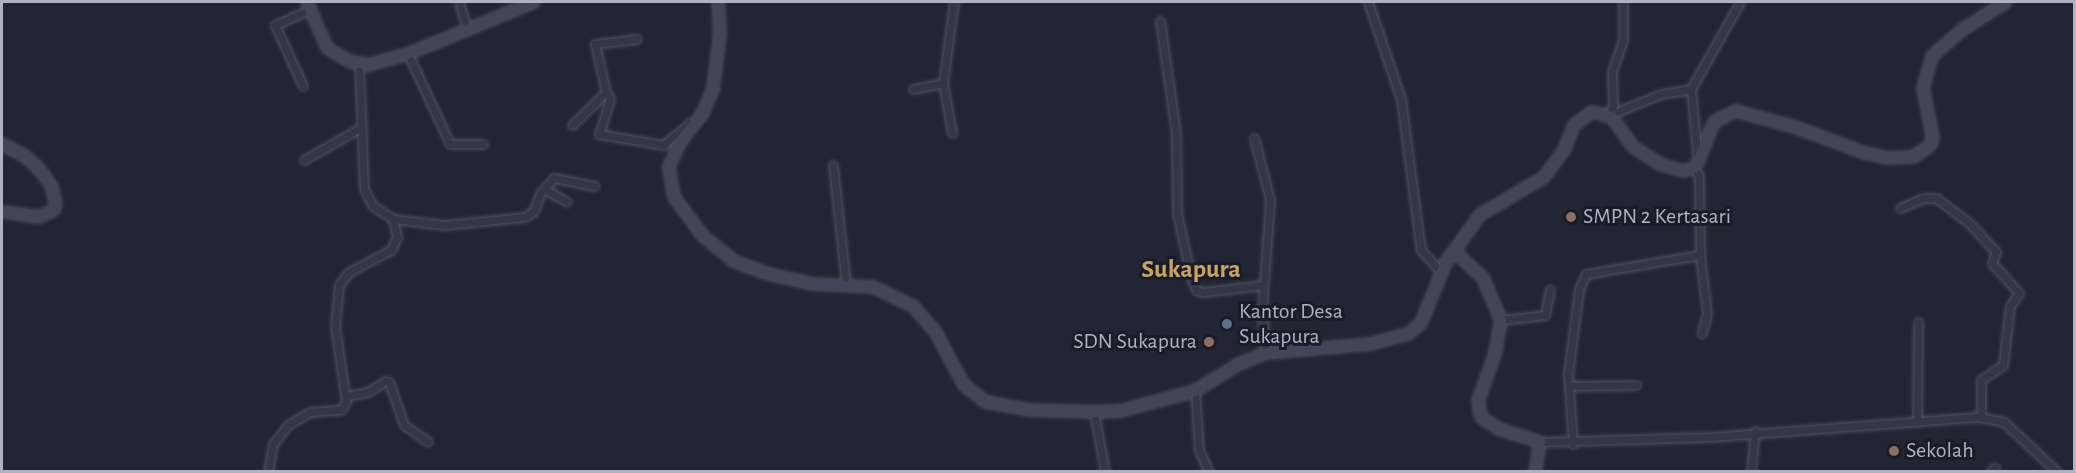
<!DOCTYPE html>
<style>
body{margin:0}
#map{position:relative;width:2076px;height:473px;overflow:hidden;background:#212534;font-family:"Alegreya Sans",sans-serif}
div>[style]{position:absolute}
.roads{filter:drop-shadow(0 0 2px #4e5260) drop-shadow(0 0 2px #4e5260)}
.street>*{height:7px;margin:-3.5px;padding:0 3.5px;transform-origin:3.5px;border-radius:3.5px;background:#343745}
.secondary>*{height:10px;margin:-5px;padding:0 5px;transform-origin:5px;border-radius:5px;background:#424658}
.dots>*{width:16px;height:16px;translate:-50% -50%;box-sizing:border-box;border:3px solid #1a1d29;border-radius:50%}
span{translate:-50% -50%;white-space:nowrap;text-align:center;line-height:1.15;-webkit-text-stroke:6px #1a1d29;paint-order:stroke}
.poi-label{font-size:22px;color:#aeb2c2}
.left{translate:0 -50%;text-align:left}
.right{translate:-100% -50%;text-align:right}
.quarter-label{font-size:26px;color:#c9a461;font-weight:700}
.frame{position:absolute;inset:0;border:3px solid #aeb2c2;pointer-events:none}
</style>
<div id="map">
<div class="roads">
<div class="street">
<div style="left:459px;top:2px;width:27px;rotate:73deg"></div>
<div style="left:1368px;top:2px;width:102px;rotate:71.2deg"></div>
<div style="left:1401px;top:99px;width:152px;rotate:82.5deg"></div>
<div style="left:1421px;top:250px;width:30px;rotate:48deg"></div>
<div style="left:1160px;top:21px;width:113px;rotate:81.9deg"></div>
<div style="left:1176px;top:133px;width:80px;rotate:89.3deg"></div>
<div style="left:1177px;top:213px;width:70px;rotate:77.6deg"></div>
<div style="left:1192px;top:281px;width:11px;rotate:63deg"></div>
<div style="left:1197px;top:291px;width:7px;rotate:8deg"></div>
<div style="left:1204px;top:292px;width:59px;rotate:-6.8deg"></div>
<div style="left:408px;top:54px;width:99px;rotate:65deg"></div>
<div style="left:450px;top:144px;width:33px"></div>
<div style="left:303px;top:86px;width:67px;rotate:-114.7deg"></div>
<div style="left:275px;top:25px;width:37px;rotate:-24deg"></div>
<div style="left:913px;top:89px;width:31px;rotate:-11deg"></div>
<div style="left:606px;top:92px;width:49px;rotate:-102.9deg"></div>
<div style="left:595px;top:44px;width:42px;rotate:-6.8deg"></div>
<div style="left:1609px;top:115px;width:11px;rotate:-68deg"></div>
<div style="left:1613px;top:105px;width:33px;rotate:-92deg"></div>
<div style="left:1612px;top:72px;width:34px;rotate:-71deg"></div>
<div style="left:1623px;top:40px;width:38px;rotate:-90deg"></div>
<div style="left:1609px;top:115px;width:56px;rotate:-22deg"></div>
<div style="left:1661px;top:94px;width:30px;rotate:-9deg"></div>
<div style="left:572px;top:125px;width:47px;rotate:-44.1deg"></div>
<div style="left:606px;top:92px;width:8px;rotate:60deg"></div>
<div style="left:610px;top:99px;width:37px;rotate:107deg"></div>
<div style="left:599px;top:134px;width:65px;rotate:9.8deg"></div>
<div style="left:663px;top:145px;width:35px;rotate:-39deg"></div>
<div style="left:952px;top:133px;width:51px;rotate:-100.2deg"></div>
<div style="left:943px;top:83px;width:82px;rotate:-82.3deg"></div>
<div style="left:1254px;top:138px;width:64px;rotate:75.5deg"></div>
<div style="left:1270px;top:200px;width:109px;rotate:94.2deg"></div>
<div style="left:1262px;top:309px;width:44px;rotate:84.8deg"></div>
<div style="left:304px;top:160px;width:64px;rotate:-29.7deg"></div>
<div style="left:1698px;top:162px;width:73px;rotate:-95.5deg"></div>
<div style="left:1691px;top:89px;width:100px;rotate:-60.6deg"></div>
<div style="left:833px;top:165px;width:121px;rotate:83.8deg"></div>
<div style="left:1694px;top:168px;width:9px;rotate:58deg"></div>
<div style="left:1699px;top:176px;width:79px;rotate:89.3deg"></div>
<div style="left:1700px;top:255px;width:59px;rotate:83.2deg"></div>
<div style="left:1707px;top:314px;width:20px;rotate:105deg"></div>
<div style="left:544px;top:189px;width:26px;rotate:29deg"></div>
<div style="left:1900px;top:208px;width:26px;rotate:-23deg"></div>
<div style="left:1924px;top:198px;width:12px"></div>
<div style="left:1936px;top:198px;width:40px;rotate:37deg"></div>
<div style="left:1968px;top:222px;width:41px;rotate:47deg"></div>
<div style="left:1996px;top:252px;width:12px;rotate:110deg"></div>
<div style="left:1992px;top:263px;width:40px;rotate:48deg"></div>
<div style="left:2019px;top:293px;width:16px;rotate:125deg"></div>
<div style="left:2010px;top:306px;width:59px;rotate:96.8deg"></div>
<div style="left:2003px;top:365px;width:27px;rotate:146deg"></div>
<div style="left:1981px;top:380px;width:37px;rotate:90deg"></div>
<div style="left:393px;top:219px;width:52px;rotate:6.6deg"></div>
<div style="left:445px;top:225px;width:80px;rotate:-5.7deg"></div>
<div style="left:525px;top:217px;width:11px;rotate:-34deg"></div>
<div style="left:534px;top:211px;width:18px;rotate:-71deg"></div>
<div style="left:540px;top:194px;width:21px;rotate:-49deg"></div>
<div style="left:554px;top:178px;width:41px;rotate:11.3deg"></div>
<div style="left:1501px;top:320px;width:44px;rotate:-6.5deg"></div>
<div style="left:1545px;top:315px;width:26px;rotate:-79deg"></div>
<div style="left:1570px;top:386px;width:66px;rotate:-0.9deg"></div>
<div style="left:1195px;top:391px;width:59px;rotate:86.1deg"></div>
<div style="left:1199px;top:450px;width:24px;rotate:66deg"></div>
<div style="left:347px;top:396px;width:21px;rotate:-11deg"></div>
<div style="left:368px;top:392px;width:20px;rotate:-33deg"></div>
<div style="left:385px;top:381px;width:4px;rotate:14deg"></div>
<div style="left:389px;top:382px;width:46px;rotate:70.8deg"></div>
<div style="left:404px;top:425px;width:29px;rotate:35deg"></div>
<div style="left:1094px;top:412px;width:61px;rotate:79.6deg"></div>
<div style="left:1917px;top:422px;width:100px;rotate:-89.4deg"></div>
<div style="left:1540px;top:442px;width:170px;rotate:-1.7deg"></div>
<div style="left:1710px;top:437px;width:270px;rotate:-4.3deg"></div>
<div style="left:1979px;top:417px;width:25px;rotate:11deg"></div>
<div style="left:2004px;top:422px;width:73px;rotate:43.3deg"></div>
<div style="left:1573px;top:444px;width:70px;rotate:-94.1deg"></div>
<div style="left:1568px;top:374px;width:86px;rotate:-82.6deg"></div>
<div style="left:1579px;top:289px;width:17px;rotate:-65deg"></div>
<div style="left:1586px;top:274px;width:116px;rotate:-9.5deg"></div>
<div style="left:268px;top:472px;width:28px;rotate:-80deg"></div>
<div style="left:273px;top:444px;width:24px;rotate:-52deg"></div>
<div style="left:288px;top:425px;width:26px;rotate:-31deg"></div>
<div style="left:310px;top:412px;width:31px;rotate:-4deg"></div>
<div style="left:341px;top:410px;width:9px;rotate:-58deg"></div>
<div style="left:346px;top:402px;width:77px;rotate:-98.2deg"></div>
<div style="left:335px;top:326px;width:41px;rotate:-84.4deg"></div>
<div style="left:339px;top:285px;width:16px;rotate:-52deg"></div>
<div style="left:349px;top:272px;width:47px;rotate:-27.6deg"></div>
<div style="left:391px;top:250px;width:14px;rotate:-65deg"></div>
<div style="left:397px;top:237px;width:18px;rotate:-103deg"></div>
<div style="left:393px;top:219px;width:24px;rotate:-147deg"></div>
<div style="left:373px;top:206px;width:19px;rotate:-118deg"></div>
<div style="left:364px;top:189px;width:125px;rotate:-92.3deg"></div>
<div style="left:1751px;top:472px;width:41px;rotate:-84.4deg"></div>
<div style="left:1991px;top:472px;width:6px;rotate:-51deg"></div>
</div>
<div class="secondary">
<div style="left:307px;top:2px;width:50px;rotate:66.5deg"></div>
<div style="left:327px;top:48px;width:26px;rotate:31deg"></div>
<div style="left:349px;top:61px;width:19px;rotate:12deg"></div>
<div style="left:368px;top:65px;width:41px;rotate:-15.4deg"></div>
<div style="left:408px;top:54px;width:136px;rotate:-22.4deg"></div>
<div style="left:718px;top:2px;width:32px;rotate:86deg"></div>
<div style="left:720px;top:34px;width:55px;rotate:97.3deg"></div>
<div style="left:713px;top:89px;width:26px;rotate:113deg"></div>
<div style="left:703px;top:113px;width:37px;rotate:128deg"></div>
<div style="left:680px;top:142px;width:27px;rotate:114deg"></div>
<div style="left:669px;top:167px;width:30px;rotate:81deg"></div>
<div style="left:674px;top:197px;width:49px;rotate:53.4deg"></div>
<div style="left:703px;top:236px;width:40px;rotate:39deg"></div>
<div style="left:734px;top:261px;width:33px;rotate:21deg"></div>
<div style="left:765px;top:273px;width:48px;rotate:13.2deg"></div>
<div style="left:812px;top:284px;width:61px;rotate:2.8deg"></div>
<div style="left:873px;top:287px;width:44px;rotate:25.4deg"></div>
<div style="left:913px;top:306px;width:33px;rotate:49deg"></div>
<div style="left:935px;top:331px;width:61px;rotate:61.8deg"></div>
<div style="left:964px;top:385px;width:28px;rotate:38deg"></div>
<div style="left:986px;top:402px;width:45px;rotate:10.3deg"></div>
<div style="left:1030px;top:410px;width:64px;rotate:1.8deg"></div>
<div style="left:1094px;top:412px;width:26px;rotate:-2deg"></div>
<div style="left:1120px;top:411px;width:78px;rotate:-14.9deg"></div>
<div style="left:1195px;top:391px;width:52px;rotate:-31.5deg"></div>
<div style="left:1239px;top:364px;width:29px;rotate:-22deg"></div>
<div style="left:1266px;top:353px;width:104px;rotate:-4.9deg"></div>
<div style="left:1370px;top:344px;width:39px;rotate:-15deg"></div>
<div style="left:1408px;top:334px;width:17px;rotate:-40deg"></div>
<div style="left:1421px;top:323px;width:66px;rotate:-67.7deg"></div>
<div style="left:1446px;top:262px;width:58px;rotate:-54.1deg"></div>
<div style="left:1480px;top:215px;width:74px;rotate:-30.7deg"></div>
<div style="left:1544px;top:177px;width:34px;rotate:-53deg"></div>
<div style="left:1564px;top:150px;width:27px;rotate:-68deg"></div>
<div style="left:1574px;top:125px;width:22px;rotate:-36deg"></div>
<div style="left:1592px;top:112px;width:21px;rotate:14deg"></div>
<div style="left:1612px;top:117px;width:37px;rotate:55deg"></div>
<div style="left:1633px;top:147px;width:34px;rotate:32deg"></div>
<div style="left:1662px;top:165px;width:22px;rotate:16deg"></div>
<div style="left:1683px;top:171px;width:11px;rotate:-15deg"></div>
<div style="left:1694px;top:168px;width:7px;rotate:-56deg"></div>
<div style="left:1698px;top:162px;width:43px;rotate:-68.2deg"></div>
<div style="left:1714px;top:122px;width:25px;rotate:-27deg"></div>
<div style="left:1736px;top:111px;width:61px;rotate:15.2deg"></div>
<div style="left:1795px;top:127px;width:75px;rotate:20.4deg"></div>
<div style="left:1865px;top:153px;width:22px;rotate:13deg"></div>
<div style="left:1886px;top:158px;width:27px;rotate:-2deg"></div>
<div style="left:1913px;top:157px;width:20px;rotate:-33deg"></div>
<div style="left:1930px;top:146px;width:8px;rotate:-67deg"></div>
<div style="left:1933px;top:139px;width:52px;rotate:-101.1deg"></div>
<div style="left:1923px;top:88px;width:33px;rotate:-74deg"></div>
<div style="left:1932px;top:56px;width:40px;rotate:-41deg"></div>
<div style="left:1962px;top:30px;width:52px;rotate:-32.5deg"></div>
<div style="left:2px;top:144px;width:26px;rotate:28deg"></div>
<div style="left:25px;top:156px;width:21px;rotate:43deg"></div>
<div style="left:40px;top:170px;width:21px;rotate:55deg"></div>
<div style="left:52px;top:187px;width:17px;rotate:77deg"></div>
<div style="left:56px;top:204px;width:6px;rotate:108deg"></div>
<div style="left:54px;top:210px;width:17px;rotate:155deg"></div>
<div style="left:39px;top:217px;width:37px;rotate:-172deg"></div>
<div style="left:1454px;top:251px;width:40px;rotate:43deg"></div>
<div style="left:1483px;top:278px;width:46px;rotate:66.8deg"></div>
<div style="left:1501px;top:320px;width:35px;rotate:100deg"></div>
<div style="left:1495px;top:354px;width:50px;rotate:109.9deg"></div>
<div style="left:1478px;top:401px;width:16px;rotate:79deg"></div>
<div style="left:1481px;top:417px;width:22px;rotate:34deg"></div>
<div style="left:1499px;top:429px;width:43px;rotate:17.6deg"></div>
<div style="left:1540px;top:442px;width:30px;rotate:99deg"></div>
</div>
</div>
<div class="dots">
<div style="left:1571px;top:217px;background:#8d6e63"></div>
<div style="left:1227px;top:324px;background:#5c6f8a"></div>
<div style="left:1209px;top:342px;background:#8d6e63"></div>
<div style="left:1894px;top:451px;background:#8d6e63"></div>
</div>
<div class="poi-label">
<span class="left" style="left:1583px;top:217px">SMPN 2 Kertasari</span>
<span class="left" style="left:1239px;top:324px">Kantor Desa<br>Sukapura</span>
<span class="right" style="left:1197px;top:342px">SDN Sukapura</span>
<span class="left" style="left:1906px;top:451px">Sekolah</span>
</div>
<div class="quarter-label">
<span style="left:1191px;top:270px">Sukapura</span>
</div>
<div class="frame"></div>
</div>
